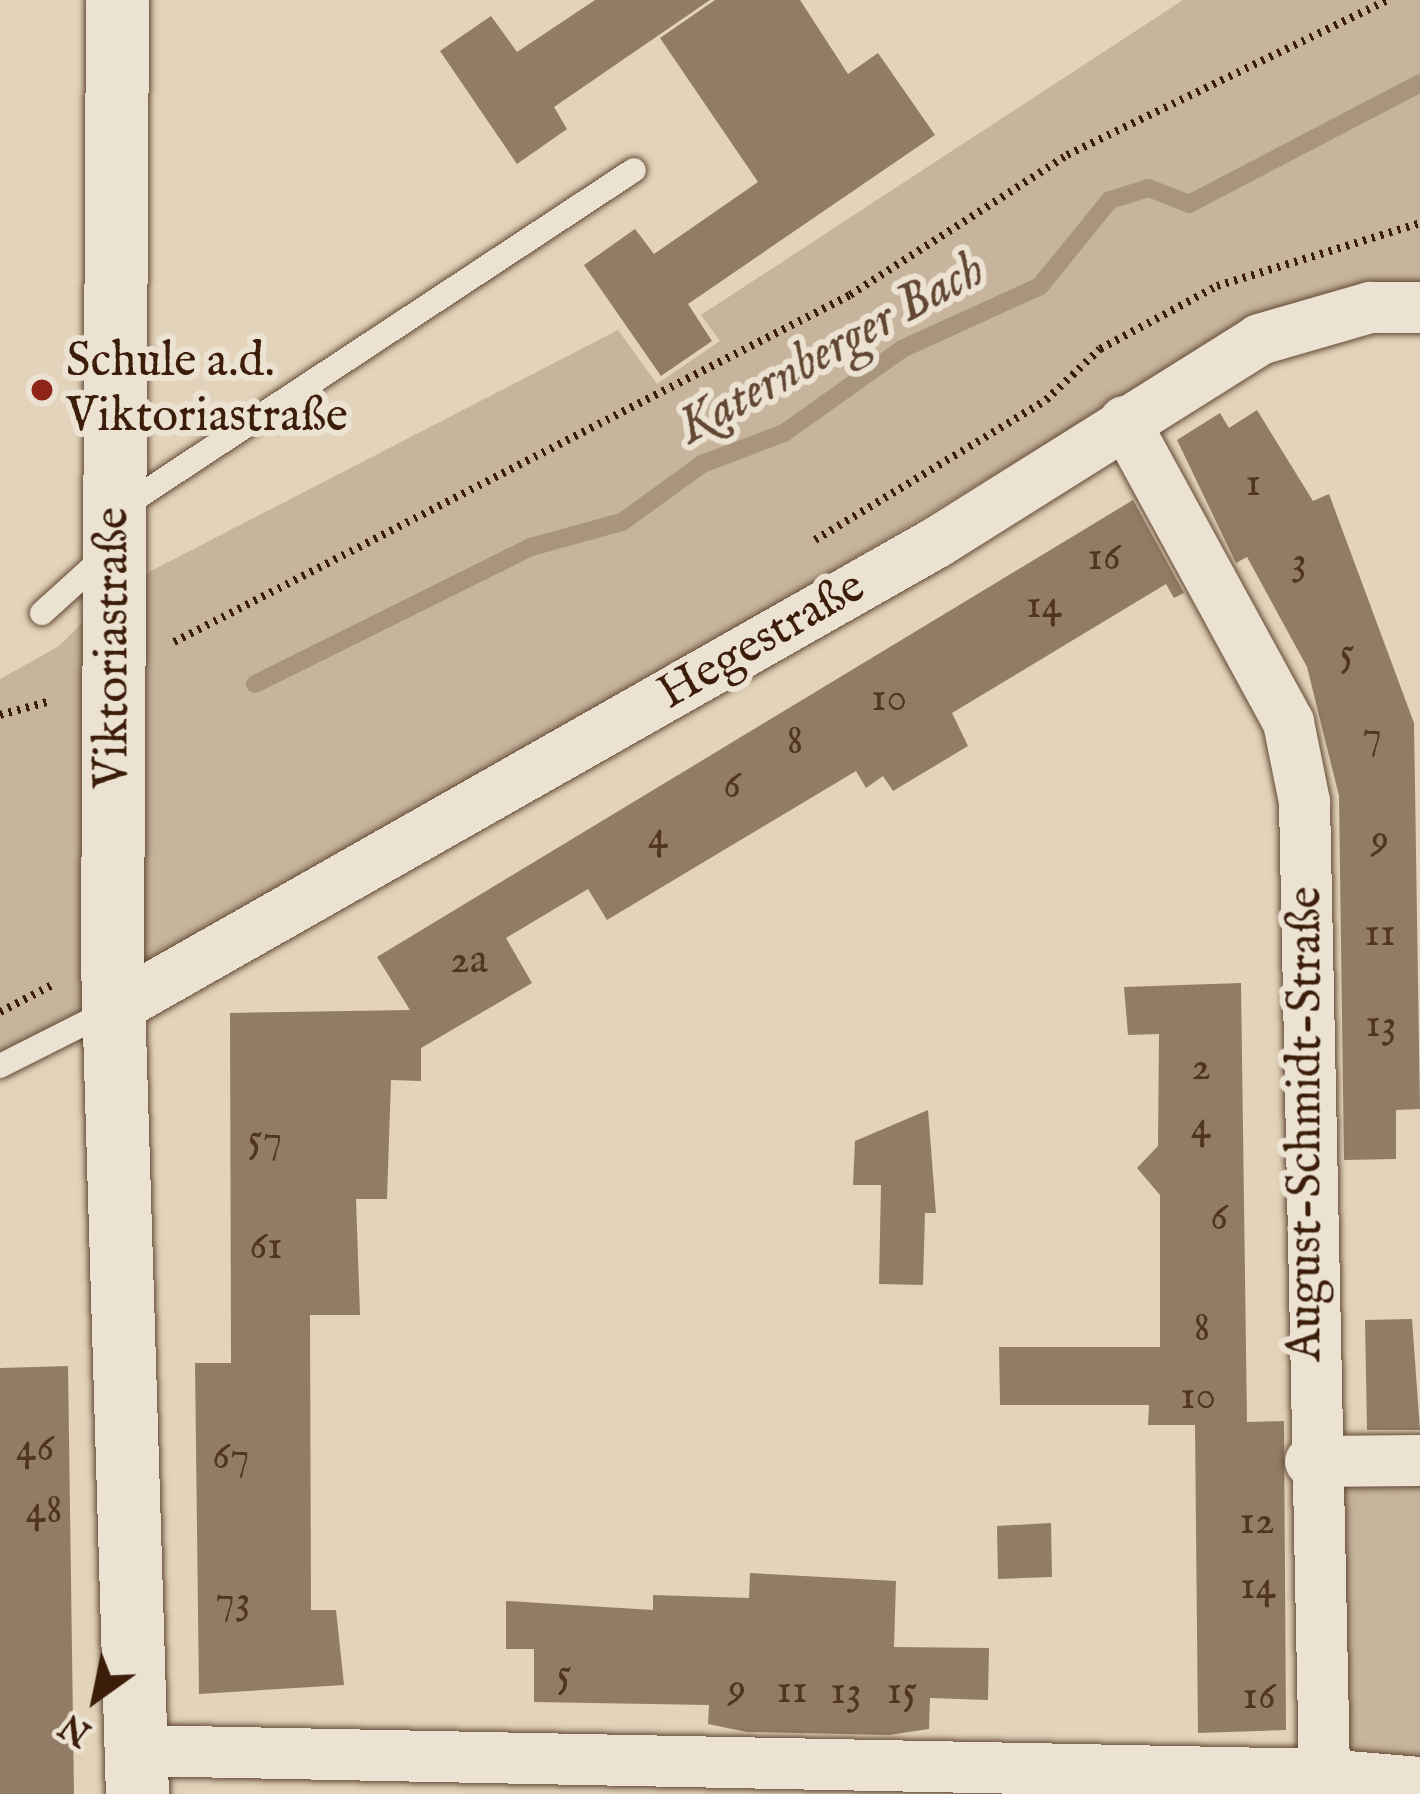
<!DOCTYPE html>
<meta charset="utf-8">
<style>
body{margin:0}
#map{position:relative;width:1420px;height:1794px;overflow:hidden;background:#e2d3ba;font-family:"IM FELL English",serif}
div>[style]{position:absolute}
.green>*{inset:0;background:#c6b49c}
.stream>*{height:18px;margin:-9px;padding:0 9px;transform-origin:9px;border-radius:9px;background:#a9957e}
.building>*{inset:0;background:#927c66}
.path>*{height:8px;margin-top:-4px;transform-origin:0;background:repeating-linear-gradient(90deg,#3b1d0a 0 3px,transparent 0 9px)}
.roads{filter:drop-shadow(0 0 3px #654a36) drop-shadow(0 0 3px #654a36)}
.service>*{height:24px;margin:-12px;padding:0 12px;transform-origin:12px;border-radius:12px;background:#ece2d2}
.minor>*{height:51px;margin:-25.5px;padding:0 25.5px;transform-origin:25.5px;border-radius:25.5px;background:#ece2d2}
.tertiary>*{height:63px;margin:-31.5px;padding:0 31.5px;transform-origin:31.5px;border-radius:31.5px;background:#ece2d2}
.dots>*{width:33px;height:33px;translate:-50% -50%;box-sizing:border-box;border:6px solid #ece2d2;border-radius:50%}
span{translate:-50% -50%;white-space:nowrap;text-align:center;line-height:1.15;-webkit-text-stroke:12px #ece2d2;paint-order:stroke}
.number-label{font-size:42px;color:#513521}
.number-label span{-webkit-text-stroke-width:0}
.poi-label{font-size:48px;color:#3b1d0a}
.left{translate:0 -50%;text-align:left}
.street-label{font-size:48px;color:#3b1d0a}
.water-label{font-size:51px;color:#624733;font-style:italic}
.north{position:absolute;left:36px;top:1638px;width:120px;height:120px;-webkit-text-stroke:9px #ece2d2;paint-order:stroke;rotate:213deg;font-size:33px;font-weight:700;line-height:48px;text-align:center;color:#3b1d0a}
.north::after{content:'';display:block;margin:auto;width:42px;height:54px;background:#3b1d0a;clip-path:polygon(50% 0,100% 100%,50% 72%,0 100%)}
</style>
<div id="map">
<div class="green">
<div style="clip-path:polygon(1183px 0,1420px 0,1420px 283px,1273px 308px,115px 1000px,120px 587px,618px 330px,657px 384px,720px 341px,701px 315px)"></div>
<div style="clip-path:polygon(110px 595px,105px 1003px,0 1056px,0 679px,59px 646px)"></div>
<div style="clip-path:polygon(1324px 1476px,1420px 1478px,1420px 1773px,1331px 1770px)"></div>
</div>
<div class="stream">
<div style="left:255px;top:684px;width:308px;rotate:-26.4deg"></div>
<div style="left:531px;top:547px;width:94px;rotate:-15.4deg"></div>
<div style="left:622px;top:522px;width:99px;rotate:-35.9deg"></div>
<div style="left:702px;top:464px;width:88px;rotate:-20.7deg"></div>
<div style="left:784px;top:433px;width:145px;rotate:-35.4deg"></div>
<div style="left:902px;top:349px;width:152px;rotate:-24.5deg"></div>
<div style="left:1040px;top:286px;width:111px;rotate:-50.9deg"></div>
<div style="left:1110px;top:200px;width:41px;rotate:-17.1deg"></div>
<div style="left:1149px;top:188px;width:43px;rotate:21.8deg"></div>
<div style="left:1189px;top:204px;width:261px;rotate:-27.6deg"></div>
</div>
<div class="building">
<div style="clip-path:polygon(595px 0,710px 0,554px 107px,567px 129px,517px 164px,440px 51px,491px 16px,517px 52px)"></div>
<div style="clip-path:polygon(715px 0,800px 0,848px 74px,878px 53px,935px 135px,688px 304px,712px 341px,661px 376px,584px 265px,635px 229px,654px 254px,758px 182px,660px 38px)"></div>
<div style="clip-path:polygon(1257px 410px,1313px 501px,1329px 494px,1414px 723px,1420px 1109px,1396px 1110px,1396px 1159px,1344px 1160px,1339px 796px,1307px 667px,1247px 557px,1236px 563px,1177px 440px,1220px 413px,1229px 428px)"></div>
<div style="clip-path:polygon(1133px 500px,1184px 593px,1174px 598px,1166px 584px,952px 713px,968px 746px,893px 791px,883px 776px,866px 788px,856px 771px,607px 920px,588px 889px,506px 938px,532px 983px,421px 1048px,421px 1081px,391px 1080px,387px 1199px,356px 1199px,360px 1315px,310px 1315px,311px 1610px,336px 1610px,344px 1685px,199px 1694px,195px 1363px,231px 1363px,230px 1013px,410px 1010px,377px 957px)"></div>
<div style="clip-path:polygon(1241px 983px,1247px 1422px,1284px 1421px,1286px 1730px,1198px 1733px,1195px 1425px,1148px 1425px,1149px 1405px,1000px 1405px,999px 1347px,1160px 1347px,1160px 1195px,1137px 1168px,1158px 1146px,1159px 1034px,1128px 1035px,1124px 987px)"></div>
<div style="clip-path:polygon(928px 1110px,936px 1213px,925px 1213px,923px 1285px,879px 1284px,881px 1185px,853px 1185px,855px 1141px)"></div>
<div style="clip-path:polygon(1412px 1319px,1420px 1430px,1367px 1430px,1365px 1320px)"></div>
<div style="clip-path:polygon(68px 1366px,74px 1794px,0 1794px,0 1368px)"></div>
<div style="clip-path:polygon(1051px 1523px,1052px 1577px,998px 1579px,997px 1526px)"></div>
<div style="clip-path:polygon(750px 1573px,896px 1581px,894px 1647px,989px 1648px,988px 1700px,930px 1698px,929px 1729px,889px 1735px,747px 1732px,708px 1724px,709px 1705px,534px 1702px,534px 1649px,506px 1649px,506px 1601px,653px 1610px,653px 1595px,749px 1598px)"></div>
</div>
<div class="path">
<div style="left:815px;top:540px;width:270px;rotate:-31.2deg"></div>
<div style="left:1046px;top:400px;width:74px;rotate:-43.4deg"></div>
<div style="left:1100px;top:349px;width:133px;rotate:-28.3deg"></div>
<div style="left:1217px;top:286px;width:213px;rotate:-17.2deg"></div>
<div style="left:174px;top:642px;width:760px;rotate:-27.17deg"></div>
<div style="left:850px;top:295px;width:258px;rotate:-32.8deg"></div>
<div style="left:1067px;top:155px;width:356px;rotate:-25.8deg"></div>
<div style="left:0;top:715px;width:53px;rotate:-15.4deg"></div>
<div style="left:0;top:1012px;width:59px;rotate:-27.4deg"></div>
</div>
<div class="roads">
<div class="service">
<div style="left:121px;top:508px;width:614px;rotate:-33.38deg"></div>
<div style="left:42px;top:613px;width:88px;rotate:-42.2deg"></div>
<div style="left:0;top:1066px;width:124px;rotate:-26.8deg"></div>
</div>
<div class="minor">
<div style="left:1124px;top:421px;width:343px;rotate:61.4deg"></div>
<div style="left:1288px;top:722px;width:81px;rotate:78.6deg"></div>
<div style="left:1304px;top:801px;width:973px;rotate:88.82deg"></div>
<div style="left:1324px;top:1774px;width:96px;rotate:4.8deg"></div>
<div style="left:113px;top:1009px;width:946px;rotate:-29.57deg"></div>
<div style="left:936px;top:542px;width:381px;rotate:-32.1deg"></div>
<div style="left:1259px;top:339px;width:116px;rotate:-16.1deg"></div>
<div style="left:1370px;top:307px;width:50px"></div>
<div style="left:1310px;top:1461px;width:110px;rotate:-0.5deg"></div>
<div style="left:137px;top:1750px;width:1187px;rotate:1.16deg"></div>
</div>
<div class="tertiary">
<div style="left:117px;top:0;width:963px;rotate:90.3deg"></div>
<div style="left:112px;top:963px;width:831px;rotate:88.28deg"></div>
</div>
</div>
<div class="dots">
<div style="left:42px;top:390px;background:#8f2418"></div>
</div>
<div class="number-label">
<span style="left:1253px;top:484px">1</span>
<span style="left:1104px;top:558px">16</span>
<span style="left:1299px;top:562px">3</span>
<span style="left:1044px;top:606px">14</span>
<span style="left:1347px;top:654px">5</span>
<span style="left:889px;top:699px">10</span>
<span style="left:1372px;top:736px">7</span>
<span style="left:795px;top:742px">8</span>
<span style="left:732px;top:786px">6</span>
<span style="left:658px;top:837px">4</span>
<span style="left:1380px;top:841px">9</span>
<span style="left:1380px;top:934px">11</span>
<span style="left:469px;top:961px">2a</span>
<span style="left:1381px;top:1025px">13</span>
<span style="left:1201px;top:1068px">2</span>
<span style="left:1201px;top:1127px">4</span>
<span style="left:265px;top:1140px">57</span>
<span style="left:1219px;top:1218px">6</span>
<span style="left:266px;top:1247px">61</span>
<span style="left:1202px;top:1329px">8</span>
<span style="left:1198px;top:1397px">10</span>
<span style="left:35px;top:1449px">46</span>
<span style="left:231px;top:1457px">67</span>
<span style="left:44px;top:1511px">48</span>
<span style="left:1257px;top:1522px">12</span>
<span style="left:1258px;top:1587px">14</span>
<span style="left:233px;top:1601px">73</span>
<span style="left:564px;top:1675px">5</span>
<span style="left:737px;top:1690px">9</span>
<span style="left:792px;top:1691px">11</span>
<span style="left:846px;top:1692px">13</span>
<span style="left:902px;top:1692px">15</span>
<span style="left:1259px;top:1697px">16</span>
</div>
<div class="poi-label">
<span class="left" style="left:66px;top:390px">Schule a.d.<br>Viktoriastraße</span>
</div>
<div class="street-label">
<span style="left:762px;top:641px;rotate:-30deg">Hegestraße</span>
<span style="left:114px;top:648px;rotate:-90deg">Viktoriastraße</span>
<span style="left:1307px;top:1124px;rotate:-90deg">August-Schmidt-Straße</span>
</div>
<div class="water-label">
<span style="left:832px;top:350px;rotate:-29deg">Katernberger Bach</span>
</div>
<div class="north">N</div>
</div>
